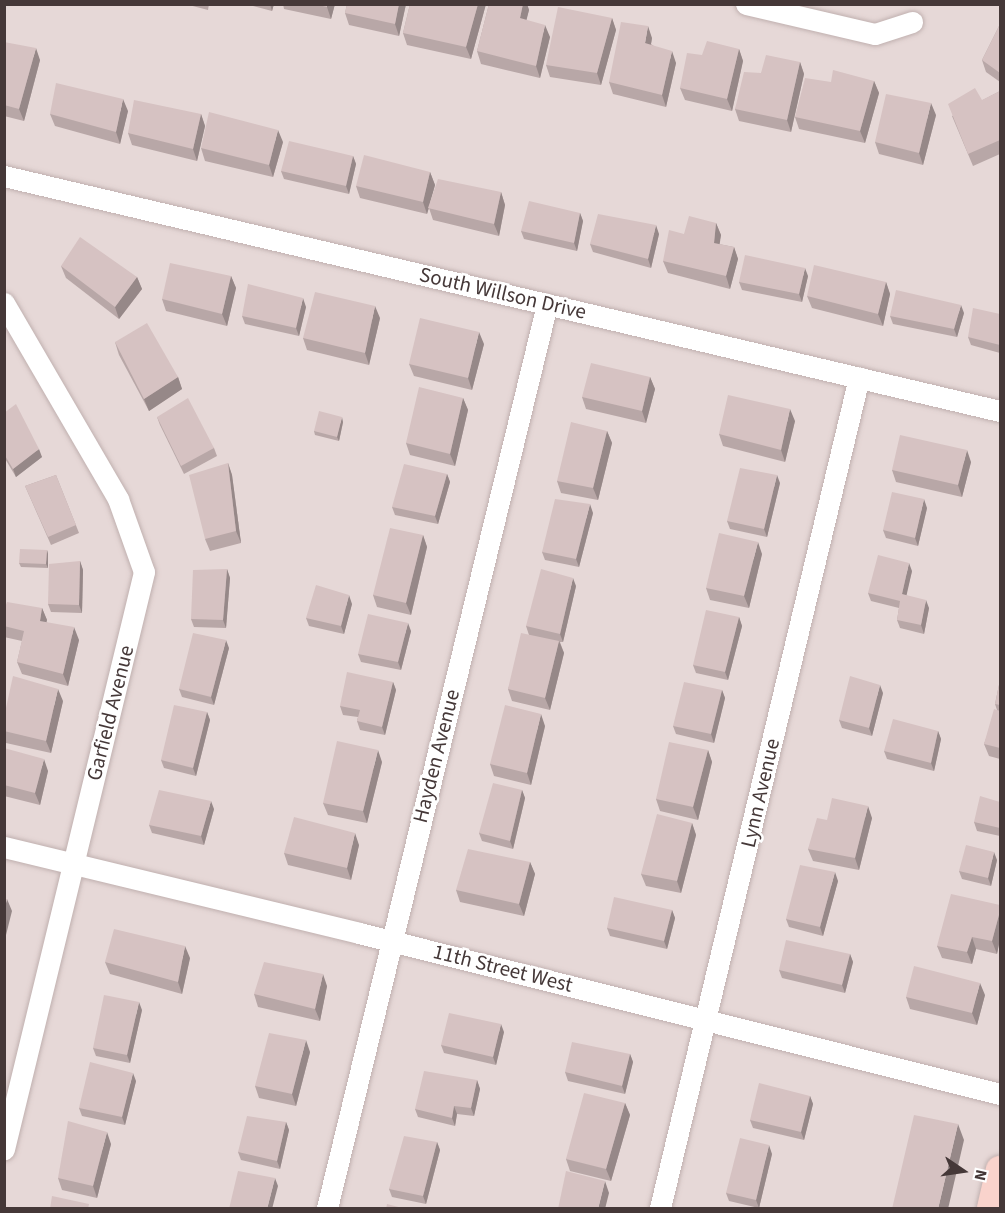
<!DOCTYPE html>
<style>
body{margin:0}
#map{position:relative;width:1005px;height:1213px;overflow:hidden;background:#f2e9e8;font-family:"Source Sans 3",sans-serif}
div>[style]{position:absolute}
.residential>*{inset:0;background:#e6d8d7}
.roads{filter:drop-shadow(0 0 2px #c0b0af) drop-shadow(0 0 2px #c0b0af)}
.street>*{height:21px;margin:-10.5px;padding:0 10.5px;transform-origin:10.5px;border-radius:10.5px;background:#fff}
.secondary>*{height:28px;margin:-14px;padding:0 14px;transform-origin:14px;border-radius:14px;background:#f9d3cc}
.wall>*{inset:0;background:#b8a7a7}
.shaded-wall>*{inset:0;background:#968888}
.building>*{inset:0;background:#d6c2c2}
span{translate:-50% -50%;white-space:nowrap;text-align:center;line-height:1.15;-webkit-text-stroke:5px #fff;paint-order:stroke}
.street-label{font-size:21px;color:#453838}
.frame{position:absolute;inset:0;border:6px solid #453838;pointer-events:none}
.north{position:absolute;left:933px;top:1141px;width:60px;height:60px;-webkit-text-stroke:4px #fff;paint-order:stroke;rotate:103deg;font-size:16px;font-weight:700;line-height:24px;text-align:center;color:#453838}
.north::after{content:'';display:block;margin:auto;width:21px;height:27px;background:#453838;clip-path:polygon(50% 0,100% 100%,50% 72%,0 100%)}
</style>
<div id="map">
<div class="residential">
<div style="clip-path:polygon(5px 5px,1000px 5px,1000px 1208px,5px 1208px)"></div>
</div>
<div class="roads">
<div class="street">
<div style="left:746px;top:4px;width:132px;rotate:13.1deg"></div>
<div style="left:875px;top:34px;width:39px;rotate:-18deg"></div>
<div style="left:4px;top:176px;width:1023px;rotate:13.28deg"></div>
<div style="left:4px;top:303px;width:227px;rotate:59.8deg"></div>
<div style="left:118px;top:499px;width:77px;rotate:70.4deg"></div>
<div style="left:144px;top:572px;width:594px;rotate:103.64deg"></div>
<div style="left:4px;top:847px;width:365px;rotate:13.6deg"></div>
<div style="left:359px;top:933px;width:661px;rotate:14.1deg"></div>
<div style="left:327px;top:1208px;width:930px;rotate:-76.32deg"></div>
<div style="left:660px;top:1208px;width:854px;rotate:-76.53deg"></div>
</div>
<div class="secondary">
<div style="left:991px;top:1208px;width:39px;rotate:-77deg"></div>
</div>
</div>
<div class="wall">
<div style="clip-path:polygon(185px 4px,209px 4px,208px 10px)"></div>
<div style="clip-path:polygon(245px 4px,274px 4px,272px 11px)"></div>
<div style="clip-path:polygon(283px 4px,335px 4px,331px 19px,284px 9px)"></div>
<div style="clip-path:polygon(347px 4px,406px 4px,399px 36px,349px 25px,345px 13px)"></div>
<div style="clip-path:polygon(410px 4px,486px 4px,471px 59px,407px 45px,403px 33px)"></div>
<div style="clip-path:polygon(489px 4px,527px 4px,529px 10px,526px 20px,550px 37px,540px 78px,481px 64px,477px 51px)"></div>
<div style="clip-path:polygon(612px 18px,616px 30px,601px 85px,550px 77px,546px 65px)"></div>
<div style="clip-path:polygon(1000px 24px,1000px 82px,986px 72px,982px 60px)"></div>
<div style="clip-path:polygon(652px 38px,651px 44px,676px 63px,666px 107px,613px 94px,609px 82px)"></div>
<div style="clip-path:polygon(4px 42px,40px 60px,24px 121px,4px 116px)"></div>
<div style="clip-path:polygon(739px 49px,743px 61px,732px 111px,685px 100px,680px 88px,702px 55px)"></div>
<div style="clip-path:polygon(800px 62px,804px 74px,791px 132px,739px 121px,735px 109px,761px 73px)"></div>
<div style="clip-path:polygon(874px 81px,879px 93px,865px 143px,799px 129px,795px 117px,831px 82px)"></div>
<div style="clip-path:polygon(1000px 91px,1000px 154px,973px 166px,952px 116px)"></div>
<div style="clip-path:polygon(128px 111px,120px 144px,55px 126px,50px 114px)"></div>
<div style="clip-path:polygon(201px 114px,205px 126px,197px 161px,132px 145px,128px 133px)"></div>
<div style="clip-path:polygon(936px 115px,923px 165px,879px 154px,875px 142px)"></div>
<div style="clip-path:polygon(283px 142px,273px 177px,205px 161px,201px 148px)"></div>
<div style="clip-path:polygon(353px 156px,356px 164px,349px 194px,284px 179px,281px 171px)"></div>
<div style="clip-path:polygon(430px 172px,435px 185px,430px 202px,501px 192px,505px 205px,499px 236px,433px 220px,429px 208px,427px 214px,360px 198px,356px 186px)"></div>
<div style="clip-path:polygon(580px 213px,583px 221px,577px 251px,524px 239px,521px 231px)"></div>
<div style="clip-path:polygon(716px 223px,721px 235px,719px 244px,734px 247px,738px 259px,730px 289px,668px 273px,663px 261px,684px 234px)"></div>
<div style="clip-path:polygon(659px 234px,651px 268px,593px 252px,590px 244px)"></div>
<div style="clip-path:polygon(61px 266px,137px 277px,142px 289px,119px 319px,66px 278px)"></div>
<div style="clip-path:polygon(231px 276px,236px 288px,227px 326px,166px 311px,162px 299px)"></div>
<div style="clip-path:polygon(808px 276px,802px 302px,742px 290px,739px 282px)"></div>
<div style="clip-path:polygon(886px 282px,890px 294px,883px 326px,812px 308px,807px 296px)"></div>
<div style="clip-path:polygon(306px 307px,299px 336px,245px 324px,242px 316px)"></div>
<div style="clip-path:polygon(964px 313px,957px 337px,893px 324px,890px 316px)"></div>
<div style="clip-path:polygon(1000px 314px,1000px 353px,971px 345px,968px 337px)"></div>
<div style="clip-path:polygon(380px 318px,369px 365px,307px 350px,303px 338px)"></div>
<div style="clip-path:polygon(115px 342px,178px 377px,182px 389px,149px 411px,119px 355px)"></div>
<div style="clip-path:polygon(484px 344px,472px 390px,414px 376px,409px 364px)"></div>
<div style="clip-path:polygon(650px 377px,655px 389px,646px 423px,586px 409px,582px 397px)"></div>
<div style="clip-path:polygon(463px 398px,468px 410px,455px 466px,410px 455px,406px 443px)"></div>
<div style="clip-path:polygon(4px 413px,42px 457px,16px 477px,4px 457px)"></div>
<div style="clip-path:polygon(157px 417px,214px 448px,217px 456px,184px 474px,160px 425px)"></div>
<div style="clip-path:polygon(795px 421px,785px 462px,723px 446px,719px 434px)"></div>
<div style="clip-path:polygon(343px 422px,339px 441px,315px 435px,314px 431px)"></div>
<div style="clip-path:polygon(607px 431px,612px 443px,598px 500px,561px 493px,557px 481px)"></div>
<div style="clip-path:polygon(971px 462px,962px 497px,896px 482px,892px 470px)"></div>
<div style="clip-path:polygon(228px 463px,232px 475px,241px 543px,210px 551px,205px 539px)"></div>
<div style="clip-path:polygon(447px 474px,450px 482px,438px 524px,395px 515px,392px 507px)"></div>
<div style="clip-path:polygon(56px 475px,79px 533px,51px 545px,25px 486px)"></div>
<div style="clip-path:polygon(780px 483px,767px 537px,730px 529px,727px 521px)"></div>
<div style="clip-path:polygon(927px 508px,918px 546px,886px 538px,883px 530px)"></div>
<div style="clip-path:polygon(593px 513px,579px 567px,545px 560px,542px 552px)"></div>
<div style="clip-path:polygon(423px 535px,427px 547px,411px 615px,377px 607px,373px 595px)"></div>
<div style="clip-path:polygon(47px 550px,48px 554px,48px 568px,21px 567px,19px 563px)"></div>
<div style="clip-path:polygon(762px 554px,749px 608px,710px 600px,706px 588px)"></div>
<div style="clip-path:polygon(80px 561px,83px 570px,82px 613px,51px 612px,48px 604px)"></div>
<div style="clip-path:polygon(227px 569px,230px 578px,226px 628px,194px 627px,191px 619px)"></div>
<div style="clip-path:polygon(912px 571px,906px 595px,929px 608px,924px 634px,900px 628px,897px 620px,899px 608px,871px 601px,868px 593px)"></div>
<div style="clip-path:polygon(576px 586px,563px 642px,560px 642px,564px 653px,550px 710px,512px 701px,508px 689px,529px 635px,526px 626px)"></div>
<div style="clip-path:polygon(352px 604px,344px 634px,309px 626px,306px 618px)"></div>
<div style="clip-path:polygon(42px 608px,47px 620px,46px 622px,79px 640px,68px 686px,22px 674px,17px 662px,22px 641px,4px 637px,4px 610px)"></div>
<div style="clip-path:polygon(739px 617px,742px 626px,728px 680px,696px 673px,693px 665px)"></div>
<div style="clip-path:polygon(411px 631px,401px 670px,361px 662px,358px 654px)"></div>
<div style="clip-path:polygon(229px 648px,214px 705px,182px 697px,179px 689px)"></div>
<div style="clip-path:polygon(1000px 680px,1000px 759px,989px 756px,984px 744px,997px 710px,995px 704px)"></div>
<div style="clip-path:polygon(393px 682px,396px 690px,385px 735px,360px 730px,357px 721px,358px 717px,343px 715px,340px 706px)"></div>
<div style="clip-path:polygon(722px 690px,725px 698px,714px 743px,676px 734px,673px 726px)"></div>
<div style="clip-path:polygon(883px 693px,872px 736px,842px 728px,839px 720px)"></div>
<div style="clip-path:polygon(63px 701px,51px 753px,6px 743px,4px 739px,4px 731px)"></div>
<div style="clip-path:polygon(207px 712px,210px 720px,196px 776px,164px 768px,161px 760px)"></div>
<div style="clip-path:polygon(545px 726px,531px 785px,494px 776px,490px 764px)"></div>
<div style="clip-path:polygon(938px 731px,941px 739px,934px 771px,887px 759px,884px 751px)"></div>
<div style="clip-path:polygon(4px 748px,48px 771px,40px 805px,4px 796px)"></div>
<div style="clip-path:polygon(708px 750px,712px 762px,698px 820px,660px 811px,656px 799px)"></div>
<div style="clip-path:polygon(382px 762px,367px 823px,328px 815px,323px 803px)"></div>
<div style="clip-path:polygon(522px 790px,525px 798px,513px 849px,482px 841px,479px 833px)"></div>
<div style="clip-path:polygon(1000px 802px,1000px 836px,977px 831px,974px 822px)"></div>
<div style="clip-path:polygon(214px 809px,204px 845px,152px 833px,149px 825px)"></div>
<div style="clip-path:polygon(872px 818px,859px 870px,813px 861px,808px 849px,827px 820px)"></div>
<div style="clip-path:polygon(692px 823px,696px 835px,681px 893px,646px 886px,641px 874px)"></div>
<div style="clip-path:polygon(359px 845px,351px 880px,288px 865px,284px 853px)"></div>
<div style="clip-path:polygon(997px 860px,991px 886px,962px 879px,959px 871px)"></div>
<div style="clip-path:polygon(530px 862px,535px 874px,524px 916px,460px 902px,456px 890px)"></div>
<div style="clip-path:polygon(838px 881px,823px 936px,789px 927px,786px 919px)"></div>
<div style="clip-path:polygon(1000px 905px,1000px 939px,997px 954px,976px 949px,972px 964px,942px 958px,937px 946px)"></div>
<div style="clip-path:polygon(672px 910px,675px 918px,667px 949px,610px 936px,607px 928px)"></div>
<div style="clip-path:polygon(850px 954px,853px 962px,845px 993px,782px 978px,779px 970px)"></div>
<div style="clip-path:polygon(190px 958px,182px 994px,110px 974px,105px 962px)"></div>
<div style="clip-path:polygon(327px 986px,320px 1021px,258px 1007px,254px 994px)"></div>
<div style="clip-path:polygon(985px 995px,977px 1025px,910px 1009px,906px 997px)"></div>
<div style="clip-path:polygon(142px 1010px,130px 1063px,96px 1056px,93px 1048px)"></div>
<div style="clip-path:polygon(504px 1032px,496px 1065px,444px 1053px,441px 1045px)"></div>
<div style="clip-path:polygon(310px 1052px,296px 1106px,259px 1098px,255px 1086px)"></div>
<div style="clip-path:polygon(630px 1054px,633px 1062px,625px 1094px,568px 1081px,565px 1072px)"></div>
<div style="clip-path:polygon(477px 1080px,480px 1089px,474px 1116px,457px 1114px,455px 1126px,418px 1117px,415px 1109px)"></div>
<div style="clip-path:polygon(136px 1081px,125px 1125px,82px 1116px,79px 1108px)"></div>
<div style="clip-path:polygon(810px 1096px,813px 1104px,804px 1140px,753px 1128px,750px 1120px)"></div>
<div style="clip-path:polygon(625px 1103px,630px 1115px,611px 1181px,570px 1171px,566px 1159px)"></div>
<div style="clip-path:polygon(286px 1122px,289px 1130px,280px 1169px,241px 1160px,238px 1152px)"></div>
<div style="clip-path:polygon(437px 1142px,440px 1150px,426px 1204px,392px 1197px,389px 1189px)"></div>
<div style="clip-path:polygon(111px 1144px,97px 1198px,62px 1190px,58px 1178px)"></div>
<div style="clip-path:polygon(772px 1154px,759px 1208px,729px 1201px,726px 1193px)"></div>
</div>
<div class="shaded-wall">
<div style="clip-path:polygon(270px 4px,274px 4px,272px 11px)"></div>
<div style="clip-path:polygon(327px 4px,335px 4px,331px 19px,327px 7px)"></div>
<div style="clip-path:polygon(399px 4px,406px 4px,399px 36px,395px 24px)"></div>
<div style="clip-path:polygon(478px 4px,486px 4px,471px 59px,466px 47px)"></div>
<div style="clip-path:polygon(523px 4px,527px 4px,529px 10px,524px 30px,520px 18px)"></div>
<div style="clip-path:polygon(612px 18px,616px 30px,601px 85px,597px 73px)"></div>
<div style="clip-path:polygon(545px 25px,550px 37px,540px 78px,536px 66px)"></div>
<div style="clip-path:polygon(648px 26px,652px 38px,649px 55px,645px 43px)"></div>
<div style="clip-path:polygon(36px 48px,40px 60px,24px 121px,19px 109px)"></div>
<div style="clip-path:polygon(739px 49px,743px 61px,732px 111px,727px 99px)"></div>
<div style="clip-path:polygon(672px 51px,676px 63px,666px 107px,662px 95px)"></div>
<div style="clip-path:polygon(800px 62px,804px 74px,791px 132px,787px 120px)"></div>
<div style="clip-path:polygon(874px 81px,879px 93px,865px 143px,860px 131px)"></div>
<div style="clip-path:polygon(123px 99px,128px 111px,120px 144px,116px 132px)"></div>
<div style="clip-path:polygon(931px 103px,936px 115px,923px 165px,919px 153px)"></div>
<div style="clip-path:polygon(201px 114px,205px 126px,197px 161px,193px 149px)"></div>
<div style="clip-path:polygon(278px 130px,283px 142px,273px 177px,269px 165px)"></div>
<div style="clip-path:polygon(353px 156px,356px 164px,349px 194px,346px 186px)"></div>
<div style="clip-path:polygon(430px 172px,435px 185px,427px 214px,423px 202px)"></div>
<div style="clip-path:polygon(501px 192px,505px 205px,499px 236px,494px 224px)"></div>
<div style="clip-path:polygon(580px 213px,583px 221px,577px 251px,574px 243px)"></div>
<div style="clip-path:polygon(716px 223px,721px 235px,718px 255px,714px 243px)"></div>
<div style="clip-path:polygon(656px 225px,659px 234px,651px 268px,648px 259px)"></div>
<div style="clip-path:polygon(734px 247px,738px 259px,730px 289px,726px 276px)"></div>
<div style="clip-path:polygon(805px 268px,808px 276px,802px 302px,799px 294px)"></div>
<div style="clip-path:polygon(231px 276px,236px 288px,227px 326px,222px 314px)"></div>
<div style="clip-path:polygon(137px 277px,142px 289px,119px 319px,115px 307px)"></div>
<div style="clip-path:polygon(886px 282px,890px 294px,883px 326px,878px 314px)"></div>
<div style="clip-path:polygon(303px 298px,306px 307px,299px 336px,296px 328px)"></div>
<div style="clip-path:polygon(961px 305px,964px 313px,957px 337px,954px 329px)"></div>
<div style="clip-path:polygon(375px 306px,380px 318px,369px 365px,365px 353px)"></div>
<div style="clip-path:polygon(479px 332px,484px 344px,472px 390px,468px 378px)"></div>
<div style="clip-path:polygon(178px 377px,182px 389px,149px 411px,144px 399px)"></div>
<div style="clip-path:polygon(650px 377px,655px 389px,646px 423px,642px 411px)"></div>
<div style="clip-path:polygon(463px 398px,468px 410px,455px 466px,450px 454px)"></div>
<div style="clip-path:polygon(790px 409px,795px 421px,785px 462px,781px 450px)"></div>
<div style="clip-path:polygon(342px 417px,343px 422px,339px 441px,337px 437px)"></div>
<div style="clip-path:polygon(607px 431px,612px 443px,598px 500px,593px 488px)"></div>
<div style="clip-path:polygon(39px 449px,42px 457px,16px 477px,13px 469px)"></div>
<div style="clip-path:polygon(967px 450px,971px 462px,962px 497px,958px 485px)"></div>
<div style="clip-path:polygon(228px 463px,232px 475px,241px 543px,236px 531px)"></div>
<div style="clip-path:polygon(447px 474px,450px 482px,438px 524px,435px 516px)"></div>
<div style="clip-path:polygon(777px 475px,780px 483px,767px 537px,764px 529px)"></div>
<div style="clip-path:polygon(924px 499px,927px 508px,918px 546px,915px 538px)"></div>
<div style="clip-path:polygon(590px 504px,593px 513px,579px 567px,576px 559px)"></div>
<div style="clip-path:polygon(423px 535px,427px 547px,411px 615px,406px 603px)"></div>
<div style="clip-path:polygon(758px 542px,762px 554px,749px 608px,744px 596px)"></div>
<div style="clip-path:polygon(47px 550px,48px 554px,48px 568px,46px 564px)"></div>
<div style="clip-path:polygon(80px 561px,83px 570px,82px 613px,79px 605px)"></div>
<div style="clip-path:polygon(909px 563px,912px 571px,905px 602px,902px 594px)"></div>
<div style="clip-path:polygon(227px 569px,230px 578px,226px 628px,223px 620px)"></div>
<div style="clip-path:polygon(573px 578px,576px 586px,563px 642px,560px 634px)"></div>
<div style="clip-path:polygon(349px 595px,352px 604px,344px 634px,341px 626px)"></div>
<div style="clip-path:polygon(926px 600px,929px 608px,924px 634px,921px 625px)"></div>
<div style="clip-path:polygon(42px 608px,47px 620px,44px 633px,40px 621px)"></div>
<div style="clip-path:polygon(739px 617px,742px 626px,728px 680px,725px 672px)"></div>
<div style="clip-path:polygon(408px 623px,411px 631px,401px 670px,398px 662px)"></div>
<div style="clip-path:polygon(74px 627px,79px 640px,68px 686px,63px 674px)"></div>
<div style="clip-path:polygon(226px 640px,229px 648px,214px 705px,211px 697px)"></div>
<div style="clip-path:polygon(559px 641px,564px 653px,550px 710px,545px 698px)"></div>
<div style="clip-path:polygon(393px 682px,396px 690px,385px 735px,382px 727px)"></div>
<div style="clip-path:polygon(880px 685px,883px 693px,872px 736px,869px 728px)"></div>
<div style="clip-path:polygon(58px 689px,63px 701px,51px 753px,46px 741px)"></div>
<div style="clip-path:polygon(722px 690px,725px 698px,714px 743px,711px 734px)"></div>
<div style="clip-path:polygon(207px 712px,210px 720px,196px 776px,193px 768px)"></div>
<div style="clip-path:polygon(541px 714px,545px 726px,531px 785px,527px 773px)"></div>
<div style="clip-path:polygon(938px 731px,941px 739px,934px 771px,931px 763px)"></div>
<div style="clip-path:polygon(378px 750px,382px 762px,367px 823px,363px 811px)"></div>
<div style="clip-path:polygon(708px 750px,712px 762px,698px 820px,693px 807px)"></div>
<div style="clip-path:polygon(44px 759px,48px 771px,40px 805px,35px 793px)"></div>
<div style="clip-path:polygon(522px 790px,525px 798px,513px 849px,510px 841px)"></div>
<div style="clip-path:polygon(211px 801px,214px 809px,204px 845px,201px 836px)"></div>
<div style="clip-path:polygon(868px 806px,872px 818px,859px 870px,855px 858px)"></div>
<div style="clip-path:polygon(692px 823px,696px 835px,681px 893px,677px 881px)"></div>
<div style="clip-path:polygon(355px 833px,359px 845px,351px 880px,347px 868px)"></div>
<div style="clip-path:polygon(994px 852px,997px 860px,991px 886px,988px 878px)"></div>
<div style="clip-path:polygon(530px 862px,535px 874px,524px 916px,519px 904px)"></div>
<div style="clip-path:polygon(835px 872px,838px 881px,823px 936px,820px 927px)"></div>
<div style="clip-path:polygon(7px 899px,12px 911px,4px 943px,4px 911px)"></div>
<div style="clip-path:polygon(672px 910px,675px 918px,667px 949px,664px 941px)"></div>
<div style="clip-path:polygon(1000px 911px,1000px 939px,997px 954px,992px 941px)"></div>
<div style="clip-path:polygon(972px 937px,976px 949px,972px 964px,967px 952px)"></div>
<div style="clip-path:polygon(185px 946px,190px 958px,182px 994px,178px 982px)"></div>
<div style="clip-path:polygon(850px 954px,853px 962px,845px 993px,842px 985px)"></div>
<div style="clip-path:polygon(323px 974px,327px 986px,320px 1021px,315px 1009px)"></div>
<div style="clip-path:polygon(980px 983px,985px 995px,977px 1025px,972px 1013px)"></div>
<div style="clip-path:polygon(139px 1002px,142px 1010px,130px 1063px,127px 1055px)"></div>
<div style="clip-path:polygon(501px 1024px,504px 1032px,496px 1065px,493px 1057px)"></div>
<div style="clip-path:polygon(306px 1040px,310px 1052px,296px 1106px,292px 1094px)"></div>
<div style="clip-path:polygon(630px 1054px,633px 1062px,625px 1094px,622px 1086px)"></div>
<div style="clip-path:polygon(133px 1073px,136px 1081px,125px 1125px,122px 1117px)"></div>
<div style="clip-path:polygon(477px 1080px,480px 1089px,474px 1116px,471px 1108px)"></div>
<div style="clip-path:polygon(810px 1096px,813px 1104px,804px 1140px,801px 1132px)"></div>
<div style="clip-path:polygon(625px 1103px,630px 1115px,611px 1181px,606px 1169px)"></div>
<div style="clip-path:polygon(454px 1106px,457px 1114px,455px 1126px,452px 1118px)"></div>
<div style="clip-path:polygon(286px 1122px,289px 1130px,280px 1169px,277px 1161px)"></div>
<div style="clip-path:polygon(958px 1124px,964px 1140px,948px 1209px,938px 1209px)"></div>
<div style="clip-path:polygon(107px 1132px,111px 1144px,97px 1198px,93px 1186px)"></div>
<div style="clip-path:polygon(437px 1142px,440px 1150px,426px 1204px,423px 1196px)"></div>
<div style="clip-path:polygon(769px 1145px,772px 1154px,759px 1208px,756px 1200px)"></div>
<div style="clip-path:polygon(275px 1178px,278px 1186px,272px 1209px,267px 1209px)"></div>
<div style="clip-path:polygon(605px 1181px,609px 1193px,605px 1209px,598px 1209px)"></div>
</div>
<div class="building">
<div style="clip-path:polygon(314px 4px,327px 4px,327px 7px)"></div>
<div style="clip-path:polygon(347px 4px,399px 4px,395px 24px,345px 13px)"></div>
<div style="clip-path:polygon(410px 4px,478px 4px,466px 47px,403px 33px)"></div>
<div style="clip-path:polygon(489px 4px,523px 4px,520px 18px,545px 25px,536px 66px,477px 51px)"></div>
<div style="clip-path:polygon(558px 7px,612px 18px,597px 73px,546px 65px)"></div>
<div style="clip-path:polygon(621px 22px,648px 26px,645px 43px,672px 51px,662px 95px,609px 82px)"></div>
<div style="clip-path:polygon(1000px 24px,1000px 73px,982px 60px)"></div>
<div style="clip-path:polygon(707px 41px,739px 49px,727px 99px,680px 88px,687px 53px,702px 55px)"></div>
<div style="clip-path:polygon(4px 42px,36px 48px,19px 109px,4px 105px)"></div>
<div style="clip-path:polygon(766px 55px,800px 62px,787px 120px,735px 109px,744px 72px,761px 73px)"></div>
<div style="clip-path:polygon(833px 70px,874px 81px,860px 131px,795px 117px,805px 78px,831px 82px)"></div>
<div style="clip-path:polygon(56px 83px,123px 99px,116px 132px,50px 114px)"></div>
<div style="clip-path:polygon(975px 88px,982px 100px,1000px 91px,1000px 140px,968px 154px,948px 104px)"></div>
<div style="clip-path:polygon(886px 94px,931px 103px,919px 153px,875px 142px)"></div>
<div style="clip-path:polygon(134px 100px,201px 114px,193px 149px,128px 133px)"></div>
<div style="clip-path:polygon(209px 112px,278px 130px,269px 165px,201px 148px)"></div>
<div style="clip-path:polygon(289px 141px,353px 156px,346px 186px,281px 171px)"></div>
<div style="clip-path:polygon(364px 155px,430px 172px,423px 202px,356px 186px)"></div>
<div style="clip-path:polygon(438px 179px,501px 192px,494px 224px,428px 208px)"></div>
<div style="clip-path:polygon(529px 201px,580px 213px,574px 243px,521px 231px)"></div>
<div style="clip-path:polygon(598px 214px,656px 225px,648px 259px,590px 244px)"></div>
<div style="clip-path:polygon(689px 216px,716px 223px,714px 243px,734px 247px,726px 276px,663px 261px,669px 230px,684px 234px)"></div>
<div style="clip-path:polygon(80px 237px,137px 277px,115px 307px,61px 266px)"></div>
<div style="clip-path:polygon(745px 255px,805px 268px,799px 294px,739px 282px)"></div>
<div style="clip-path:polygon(170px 263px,231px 276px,222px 314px,162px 299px)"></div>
<div style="clip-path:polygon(814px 265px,886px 282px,878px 314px,807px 296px)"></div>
<div style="clip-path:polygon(248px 284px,303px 298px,296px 328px,242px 316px)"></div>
<div style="clip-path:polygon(896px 290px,961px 305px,954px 329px,890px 316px)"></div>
<div style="clip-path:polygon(315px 292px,375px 306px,365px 353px,303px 338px)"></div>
<div style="clip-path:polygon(973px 308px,1000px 314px,1000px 345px,968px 337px)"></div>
<div style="clip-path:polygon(420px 318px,479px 332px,468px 378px,409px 364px)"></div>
<div style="clip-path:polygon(147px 323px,178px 377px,144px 399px,115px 342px)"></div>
<div style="clip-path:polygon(591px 363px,650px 377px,642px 411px,582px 397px)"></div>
<div style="clip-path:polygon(419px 387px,463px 398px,450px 454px,406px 443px)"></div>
<div style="clip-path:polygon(728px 395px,790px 409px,781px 450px,719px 434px)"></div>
<div style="clip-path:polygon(188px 398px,214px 448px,181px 466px,157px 417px)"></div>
<div style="clip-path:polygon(16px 404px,39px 449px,13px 469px,4px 454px,4px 413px)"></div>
<div style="clip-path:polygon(319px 411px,342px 417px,337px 437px,314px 431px)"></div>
<div style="clip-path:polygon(571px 422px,607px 431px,593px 488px,557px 481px)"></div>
<div style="clip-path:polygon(900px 435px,967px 450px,958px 485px,892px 470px)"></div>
<div style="clip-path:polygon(228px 463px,236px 531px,205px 539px,189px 475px)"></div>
<div style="clip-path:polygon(404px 464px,447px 474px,435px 516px,392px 507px)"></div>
<div style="clip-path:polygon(740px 468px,777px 475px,764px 529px,727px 521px)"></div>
<div style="clip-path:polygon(56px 475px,76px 525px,48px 537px,25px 486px)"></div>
<div style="clip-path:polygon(892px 492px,924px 499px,915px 538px,883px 530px)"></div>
<div style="clip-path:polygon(555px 499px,590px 504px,576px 559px,542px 552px)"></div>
<div style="clip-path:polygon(390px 528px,423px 535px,406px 603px,373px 595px)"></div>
<div style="clip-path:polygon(719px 533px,758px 542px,744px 596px,706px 588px)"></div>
<div style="clip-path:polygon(20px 549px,47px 550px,46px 564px,19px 563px)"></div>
<div style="clip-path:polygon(878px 555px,909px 563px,902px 594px,926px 600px,921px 625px,897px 620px,900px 601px,868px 593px)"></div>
<div style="clip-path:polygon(80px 561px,79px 605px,48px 604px,49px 564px)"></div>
<div style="clip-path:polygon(227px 569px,223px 620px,191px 619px,193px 570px)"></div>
<div style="clip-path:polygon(541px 569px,573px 578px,560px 634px,526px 626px)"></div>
<div style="clip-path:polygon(316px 585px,349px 595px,341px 626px,306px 618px)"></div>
<div style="clip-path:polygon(7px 602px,42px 608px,40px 621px,74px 627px,63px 674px,17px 662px,24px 631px,4px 626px,4px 610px)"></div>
<div style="clip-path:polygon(706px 610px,739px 617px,725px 672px,693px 665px)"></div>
<div style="clip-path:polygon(368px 614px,408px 623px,398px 662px,358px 654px)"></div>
<div style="clip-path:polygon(193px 633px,226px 640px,211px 697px,179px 689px)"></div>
<div style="clip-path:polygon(521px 633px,559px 641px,545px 698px,508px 689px)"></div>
<div style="clip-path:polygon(347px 672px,393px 682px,382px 727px,357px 721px,360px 710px,340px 706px)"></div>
<div style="clip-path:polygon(13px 676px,58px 689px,46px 741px,4px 731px,4px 717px)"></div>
<div style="clip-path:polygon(850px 676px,880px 685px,869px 728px,839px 720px)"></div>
<div style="clip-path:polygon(1000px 680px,1000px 705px,995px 704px)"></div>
<div style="clip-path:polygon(684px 682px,722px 690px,711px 734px,673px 726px)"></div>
<div style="clip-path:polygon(174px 705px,207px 712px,193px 768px,161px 760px)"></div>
<div style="clip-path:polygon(505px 705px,541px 714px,527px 773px,490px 764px)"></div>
<div style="clip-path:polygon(994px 709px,1000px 711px,1000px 748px,984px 744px)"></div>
<div style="clip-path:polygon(893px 719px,938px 731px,931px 763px,884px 751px)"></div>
<div style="clip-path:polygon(337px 741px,378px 750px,363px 811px,323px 803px)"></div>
<div style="clip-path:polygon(669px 742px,708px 750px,693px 807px,656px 799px)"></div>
<div style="clip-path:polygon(4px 748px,44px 759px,35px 793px,4px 785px)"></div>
<div style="clip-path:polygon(493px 783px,522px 790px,510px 841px,479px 833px)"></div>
<div style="clip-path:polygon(159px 790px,211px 801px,201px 836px,149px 825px)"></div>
<div style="clip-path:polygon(980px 796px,1000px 802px,1000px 828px,974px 822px)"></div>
<div style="clip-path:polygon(832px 798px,868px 806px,855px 858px,808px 849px,817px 818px,827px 820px)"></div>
<div style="clip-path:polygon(657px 814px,692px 823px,677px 881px,641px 874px)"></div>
<div style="clip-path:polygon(294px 817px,355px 833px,347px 868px,284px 853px)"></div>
<div style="clip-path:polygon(966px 845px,994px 852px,988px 878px,959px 871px)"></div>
<div style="clip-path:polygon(468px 849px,530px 862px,519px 904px,456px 890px)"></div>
<div style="clip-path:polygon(800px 865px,835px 872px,820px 927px,786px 919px)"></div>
<div style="clip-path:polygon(951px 894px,1000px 905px,1000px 911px,992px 941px,972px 937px,967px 952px,937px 946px)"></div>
<div style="clip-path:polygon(614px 897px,672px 910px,664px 941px,607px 928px)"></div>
<div style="clip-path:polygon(4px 899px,7px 899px,4px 911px)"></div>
<div style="clip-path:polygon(114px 929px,185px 946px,178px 982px,105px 962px)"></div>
<div style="clip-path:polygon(786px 940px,850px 954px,842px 985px,779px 970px)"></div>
<div style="clip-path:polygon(264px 962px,323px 974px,315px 1009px,254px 994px)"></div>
<div style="clip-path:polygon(914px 966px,980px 983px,972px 1013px,906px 997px)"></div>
<div style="clip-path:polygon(104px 995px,139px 1002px,127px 1055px,93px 1048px)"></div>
<div style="clip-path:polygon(449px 1013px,501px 1024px,493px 1057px,441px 1045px)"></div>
<div style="clip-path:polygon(269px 1033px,306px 1040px,292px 1094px,255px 1086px)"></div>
<div style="clip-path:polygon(572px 1042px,630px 1054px,622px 1086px,565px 1072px)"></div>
<div style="clip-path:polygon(90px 1062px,133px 1073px,122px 1117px,79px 1108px)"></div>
<div style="clip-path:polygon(424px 1071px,477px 1080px,471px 1108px,454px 1106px,452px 1118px,415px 1109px)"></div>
<div style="clip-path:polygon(759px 1083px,810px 1096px,801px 1132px,750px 1120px)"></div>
<div style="clip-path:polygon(584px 1093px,625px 1103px,606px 1169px,566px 1159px)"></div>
<div style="clip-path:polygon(914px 1115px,958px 1124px,938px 1209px,892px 1209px)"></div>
<div style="clip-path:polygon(247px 1116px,286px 1122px,277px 1161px,238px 1152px)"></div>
<div style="clip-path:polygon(68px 1121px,107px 1132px,93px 1186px,58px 1178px)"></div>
<div style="clip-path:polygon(404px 1136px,437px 1142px,423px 1196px,389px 1189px)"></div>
<div style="clip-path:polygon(740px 1138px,769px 1145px,756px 1200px,726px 1193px)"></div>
<div style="clip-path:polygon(238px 1171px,275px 1178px,267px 1209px,229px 1209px)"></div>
<div style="clip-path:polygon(566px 1171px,605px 1181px,598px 1209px,558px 1209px)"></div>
<div style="clip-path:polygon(52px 1196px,89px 1204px,88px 1209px,50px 1209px)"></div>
<div style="clip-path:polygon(387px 1204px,406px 1209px,386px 1209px)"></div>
</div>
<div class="street-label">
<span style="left:503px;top:293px;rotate:13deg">South Willson Drive</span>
<span style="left:110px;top:713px;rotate:-76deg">Garfield Avenue</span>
<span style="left:436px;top:756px;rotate:-76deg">Hayden Avenue</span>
<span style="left:760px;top:793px;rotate:-77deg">Lynn Avenue</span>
<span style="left:503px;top:968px;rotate:14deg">11th Street West</span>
</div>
<div class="frame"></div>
<div class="north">N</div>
</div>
